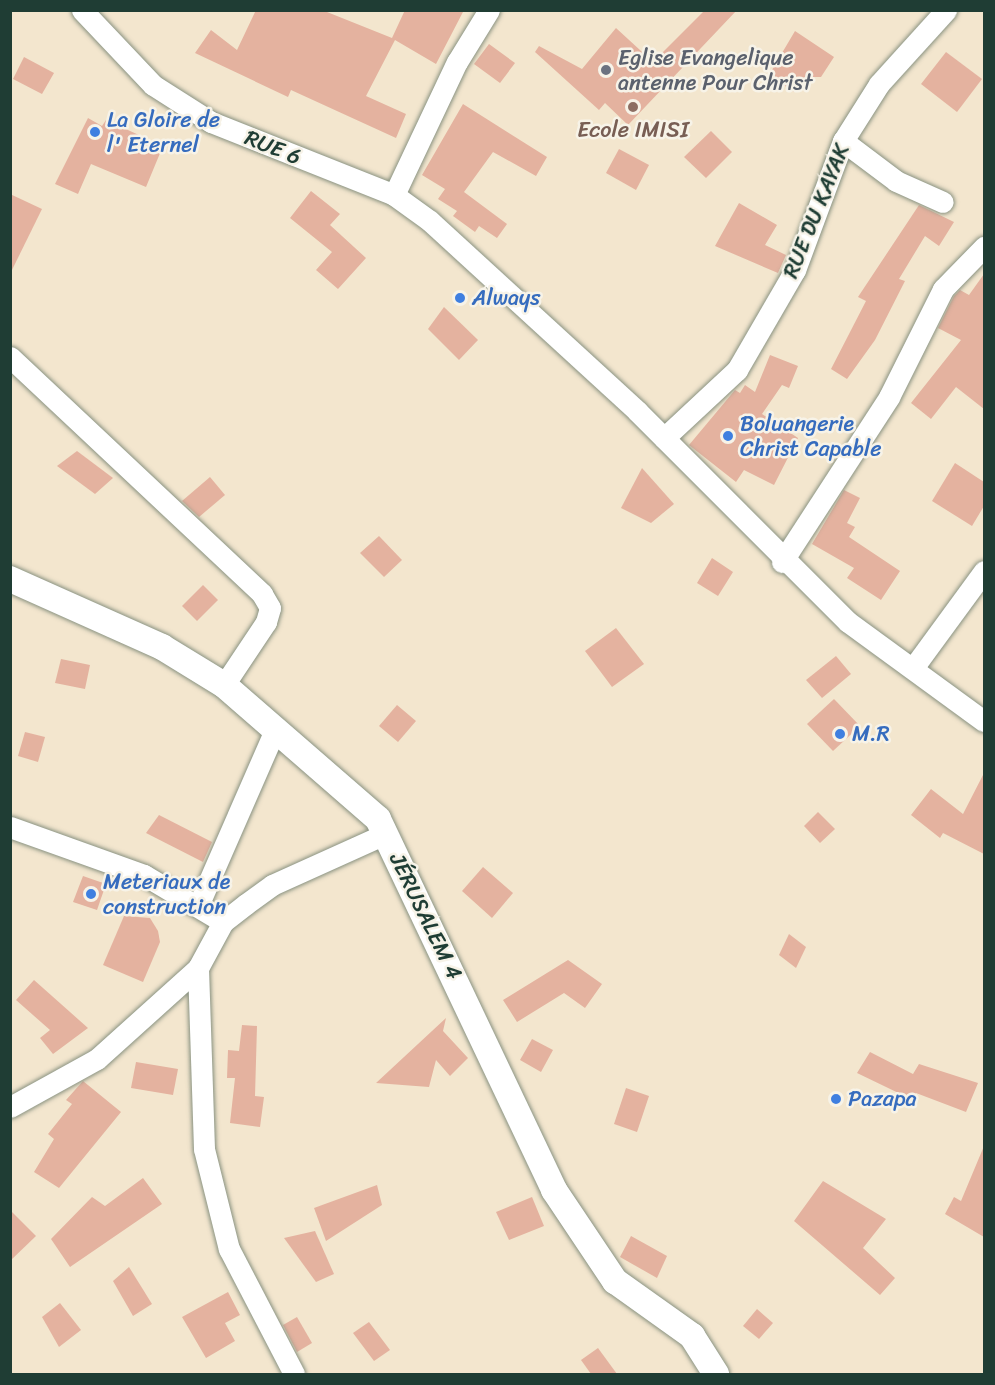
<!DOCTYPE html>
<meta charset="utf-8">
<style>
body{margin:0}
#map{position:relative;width:995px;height:1385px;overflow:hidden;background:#f3e6ce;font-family:Sriracha,sans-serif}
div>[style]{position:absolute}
.building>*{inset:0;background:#e4b29f}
.roads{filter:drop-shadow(0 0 2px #899281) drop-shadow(0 0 2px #899281)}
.minor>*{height:21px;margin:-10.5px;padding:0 10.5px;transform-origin:10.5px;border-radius:10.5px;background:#fff}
.tertiary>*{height:26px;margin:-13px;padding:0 13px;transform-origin:13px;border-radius:13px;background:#fff}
.dots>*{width:16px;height:16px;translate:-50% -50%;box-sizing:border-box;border:3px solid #f7f3e8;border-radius:50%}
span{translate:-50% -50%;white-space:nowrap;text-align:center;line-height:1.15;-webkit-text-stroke:5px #f7f3e8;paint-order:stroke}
.worship-label{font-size:22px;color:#5b616d}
.left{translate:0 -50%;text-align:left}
.shop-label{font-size:22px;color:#366cbe}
.education-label{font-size:22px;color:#785e54}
.street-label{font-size:22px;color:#1f3d34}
.frame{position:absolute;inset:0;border:12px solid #1f3d34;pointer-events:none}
</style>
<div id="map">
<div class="building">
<div style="clip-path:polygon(256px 10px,322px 10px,392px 38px,405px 10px,464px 10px,436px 64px,395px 40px,366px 96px,406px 114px,396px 138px,291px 90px,288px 97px,195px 53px,211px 30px,237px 50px)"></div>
<div style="clip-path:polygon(705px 10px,737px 10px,628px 125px,605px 103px,599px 110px,535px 52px,539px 46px,582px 69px,616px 28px,653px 62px)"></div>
<div style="clip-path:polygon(795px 31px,834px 57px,821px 77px,809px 77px,794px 92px,769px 75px)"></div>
<div style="clip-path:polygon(489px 44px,515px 63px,500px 83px,474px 64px)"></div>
<div style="clip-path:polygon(946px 52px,982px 79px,957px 112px,921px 84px)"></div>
<div style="clip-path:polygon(24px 57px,54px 73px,42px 94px,13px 79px)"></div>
<div style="clip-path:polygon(463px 104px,547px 157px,536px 176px,493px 152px,464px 192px,507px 224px,497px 238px,479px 226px,475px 232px,453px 216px,457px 211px,438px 199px,445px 189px,422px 175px)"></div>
<div style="clip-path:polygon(88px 118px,102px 126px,106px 120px,163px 146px,146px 187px,91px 164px,78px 194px,55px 184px)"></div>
<div style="clip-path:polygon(711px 131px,732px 152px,706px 178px,684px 157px)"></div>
<div style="clip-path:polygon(619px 149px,649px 165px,636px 190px,606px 173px)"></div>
<div style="clip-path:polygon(311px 191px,340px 214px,330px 225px,366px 258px,338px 289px,316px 270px,332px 252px,290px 218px)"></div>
<div style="clip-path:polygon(10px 194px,42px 209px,10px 274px)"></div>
<div style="clip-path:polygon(739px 203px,777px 225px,765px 245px,786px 255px,778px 273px,715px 246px)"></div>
<div style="clip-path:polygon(919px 205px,954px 222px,939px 246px,925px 236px,899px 279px,905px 281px,875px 340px,847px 379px,831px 369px,866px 301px,858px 297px)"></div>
<div style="clip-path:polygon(984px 274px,984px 409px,956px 387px,931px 419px,911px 403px,961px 340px,938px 328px,954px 296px,960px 290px,969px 295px)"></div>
<div style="clip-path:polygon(444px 307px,478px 340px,459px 360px,428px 329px)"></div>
<div style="clip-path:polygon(770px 355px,798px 366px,789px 388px,782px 385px,762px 414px,798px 438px,774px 485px,744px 470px,736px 482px,689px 445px,735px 390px,740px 393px,745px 385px,755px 392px)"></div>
<div style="clip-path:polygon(77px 451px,113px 478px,95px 494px,57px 466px)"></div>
<div style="clip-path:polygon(955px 463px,984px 482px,984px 506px,972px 526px,932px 501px)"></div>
<div style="clip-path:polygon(642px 468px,674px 504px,651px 523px,621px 508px)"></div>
<div style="clip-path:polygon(210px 477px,225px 495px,199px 517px,182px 501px)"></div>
<div style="clip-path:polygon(844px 490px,860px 498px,847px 523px,855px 527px,849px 537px,900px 571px,881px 600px,847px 578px,854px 568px,812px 544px)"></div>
<div style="clip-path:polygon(379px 536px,402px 560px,384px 577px,360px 553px)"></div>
<div style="clip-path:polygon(712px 558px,733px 572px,718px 596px,697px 583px)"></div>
<div style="clip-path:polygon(203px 585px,218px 600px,197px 621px,182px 606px)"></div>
<div style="clip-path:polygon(616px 628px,644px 664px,612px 687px,585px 651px)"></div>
<div style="clip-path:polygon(836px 656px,851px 674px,822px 698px,806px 680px)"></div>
<div style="clip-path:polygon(61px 659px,90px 665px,85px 689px,55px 683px)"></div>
<div style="clip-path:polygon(834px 699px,860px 726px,833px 751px,807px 724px)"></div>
<div style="clip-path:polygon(397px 705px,416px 721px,398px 742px,379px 726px)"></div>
<div style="clip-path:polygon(25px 732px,45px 737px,38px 762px,18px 756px)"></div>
<div style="clip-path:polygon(984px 773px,984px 854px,943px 833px,940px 838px,911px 815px,931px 789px,963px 814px)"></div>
<div style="clip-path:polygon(818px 812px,835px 829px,820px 843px,804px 826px)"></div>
<div style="clip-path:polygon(159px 815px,212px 842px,203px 862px,146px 833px)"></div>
<div style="clip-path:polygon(483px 867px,513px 893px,492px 918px,462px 891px)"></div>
<div style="clip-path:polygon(83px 876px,106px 884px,97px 910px,73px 902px)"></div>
<div style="clip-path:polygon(124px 916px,150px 918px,158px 931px,160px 942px,143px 982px,103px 965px)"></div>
<div style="clip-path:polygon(789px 934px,806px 947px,796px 968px,779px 955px)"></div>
<div style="clip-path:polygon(568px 960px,602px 984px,585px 1008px,564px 993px,517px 1022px,503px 1000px)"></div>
<div style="clip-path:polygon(34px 980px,88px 1028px,53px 1054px,40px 1038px,50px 1030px,16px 1000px)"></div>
<div style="clip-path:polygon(446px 1018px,443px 1031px,468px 1058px,450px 1076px,436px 1060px,429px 1087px,376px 1083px)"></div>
<div style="clip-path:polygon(242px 1025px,257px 1026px,255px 1096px,264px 1097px,260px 1127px,230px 1123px,235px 1078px,227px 1078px,228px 1050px,239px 1051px)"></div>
<div style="clip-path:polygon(532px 1039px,553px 1050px,541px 1072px,520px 1060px)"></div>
<div style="clip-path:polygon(870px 1052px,913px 1074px,919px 1064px,978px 1083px,966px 1112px,916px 1093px,913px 1100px,857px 1073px)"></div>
<div style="clip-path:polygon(136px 1062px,178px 1069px,173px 1095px,131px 1088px)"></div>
<div style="clip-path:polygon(83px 1081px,121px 1112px,59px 1188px,34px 1172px,54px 1139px,48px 1134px,72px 1104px,66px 1100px)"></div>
<div style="clip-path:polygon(626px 1088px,649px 1096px,637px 1132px,614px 1124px)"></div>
<div style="clip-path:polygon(984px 1146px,984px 1237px,945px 1214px,954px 1197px,961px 1201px)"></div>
<div style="clip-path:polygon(143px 1178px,162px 1204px,70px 1267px,51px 1239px,92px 1197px,105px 1206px)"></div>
<div style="clip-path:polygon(823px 1181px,886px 1219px,863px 1248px,895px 1278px,880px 1295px,794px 1221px)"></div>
<div style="clip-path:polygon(377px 1185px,382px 1205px,326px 1241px,314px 1208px)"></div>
<div style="clip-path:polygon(532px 1197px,544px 1226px,509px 1240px,496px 1212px)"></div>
<div style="clip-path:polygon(10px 1210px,36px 1236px,10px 1261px)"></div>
<div style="clip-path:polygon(315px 1231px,334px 1274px,316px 1282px,284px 1238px)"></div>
<div style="clip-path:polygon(631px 1236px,667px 1256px,657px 1278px,620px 1257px)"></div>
<div style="clip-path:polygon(129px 1267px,152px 1304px,133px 1316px,113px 1281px)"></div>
<div style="clip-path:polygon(228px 1292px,240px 1315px,225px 1323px,235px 1341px,206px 1358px,182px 1317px)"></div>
<div style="clip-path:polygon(60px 1303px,81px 1330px,59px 1347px,42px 1317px)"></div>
<div style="clip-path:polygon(757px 1309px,773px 1323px,759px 1339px,743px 1326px)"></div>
<div style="clip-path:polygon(297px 1317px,312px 1343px,297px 1352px,283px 1325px)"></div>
<div style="clip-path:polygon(369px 1322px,390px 1350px,374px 1361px,353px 1333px)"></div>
<div style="clip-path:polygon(598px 1348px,617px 1374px,591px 1374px,581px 1360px)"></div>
</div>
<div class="roads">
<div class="minor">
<div style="left:82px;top:10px;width:103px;rotate:46.6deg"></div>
<div style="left:153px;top:85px;width:69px;rotate:32.5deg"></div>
<div style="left:211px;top:122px;width:197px;rotate:21.7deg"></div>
<div style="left:394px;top:195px;width:44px;rotate:35.8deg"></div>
<div style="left:430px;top:221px;width:281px;rotate:42.5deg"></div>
<div style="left:637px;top:411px;width:298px;rotate:45deg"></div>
<div style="left:848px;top:622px;width:168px;rotate:36.1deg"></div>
<div style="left:843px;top:141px;width:66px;rotate:37deg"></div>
<div style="left:896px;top:181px;width:51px;rotate:24.1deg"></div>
<div style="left:394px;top:195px;width:147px;rotate:-64.7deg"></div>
<div style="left:457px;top:62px;width:61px;rotate:-58.4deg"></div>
<div style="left:10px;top:357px;width:346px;rotate:43.2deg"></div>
<div style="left:262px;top:594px;width:16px;rotate:60deg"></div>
<div style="left:270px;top:608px;width:15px;rotate:106deg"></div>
<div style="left:266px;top:622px;width:76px;rotate:123.7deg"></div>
<div style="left:664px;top:438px;width:100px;rotate:-43deg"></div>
<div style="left:737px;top:370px;width:116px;rotate:-59.9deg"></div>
<div style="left:795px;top:270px;width:138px;rotate:-69.6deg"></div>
<div style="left:843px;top:141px;width:67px;rotate:-57.7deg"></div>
<div style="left:879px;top:84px;width:100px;rotate:-47.8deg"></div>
<div style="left:782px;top:562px;width:197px;rotate:-57deg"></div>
<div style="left:889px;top:397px;width:121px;rotate:-63.4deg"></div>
<div style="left:943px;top:289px;width:59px;rotate:-45.7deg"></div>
<div style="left:913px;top:668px;width:120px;rotate:-53.8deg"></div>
<div style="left:10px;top:827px;width:142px;rotate:19.7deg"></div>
<div style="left:144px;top:875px;width:92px;rotate:30.7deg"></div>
<div style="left:198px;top:906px;width:192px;rotate:-66.4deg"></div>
<div style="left:198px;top:968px;width:181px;rotate:88.1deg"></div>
<div style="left:204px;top:1149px;width:103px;rotate:76deg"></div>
<div style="left:229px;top:1249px;width:141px;rotate:62.5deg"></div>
<div style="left:10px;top:1107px;width:99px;rotate:-28.9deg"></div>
<div style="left:97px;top:1059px;width:136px;rotate:-42deg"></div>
<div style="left:198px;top:968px;width:52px;rotate:-61.5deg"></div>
<div style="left:223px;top:922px;width:29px;rotate:-38deg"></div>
<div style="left:246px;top:904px;width:32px;rotate:-36deg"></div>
<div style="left:272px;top:885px;width:124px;rotate:-24.3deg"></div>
</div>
<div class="tertiary">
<div style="left:10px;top:579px;width:167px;rotate:24.1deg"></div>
<div style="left:162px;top:647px;width:73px;rotate:31.5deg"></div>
<div style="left:224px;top:685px;width:204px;rotate:41deg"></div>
<div style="left:378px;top:819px;width:411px;rotate:64.6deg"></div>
<div style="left:554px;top:1190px;width:110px;rotate:56.2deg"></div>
<div style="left:615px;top:1281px;width:95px;rotate:35.5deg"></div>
<div style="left:692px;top:1336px;width:45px;rotate:57.7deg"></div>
</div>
</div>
<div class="dots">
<div style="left:606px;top:70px;background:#6b7280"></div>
<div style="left:633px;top:107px;background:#8d6e63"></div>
<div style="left:95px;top:132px;background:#3f7fe0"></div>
<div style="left:460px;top:298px;background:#3f7fe0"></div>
<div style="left:728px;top:436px;background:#3f7fe0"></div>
<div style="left:840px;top:734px;background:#3f7fe0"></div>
<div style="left:91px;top:894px;background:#3f7fe0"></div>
<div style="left:836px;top:1099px;background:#3f7fe0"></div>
</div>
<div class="worship-label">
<span class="left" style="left:618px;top:70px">Eglise Evangelique<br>antenne Pour Christ</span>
</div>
<div class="shop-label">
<span class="left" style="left:107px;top:132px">La Gloire de<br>l' Eternel</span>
<span class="left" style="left:472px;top:298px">Always</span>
<span class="left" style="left:740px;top:436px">Boluangerie<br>Christ Capable</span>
<span class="left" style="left:852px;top:734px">M.R</span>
<span class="left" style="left:103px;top:894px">Meteriaux de<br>construction</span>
<span class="left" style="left:848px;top:1099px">Pazapa</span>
</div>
<div class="education-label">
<span style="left:633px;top:130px">Ecole IMISI</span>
</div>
<div class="street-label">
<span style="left:273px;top:147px;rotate:22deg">RUE 6</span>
<span style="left:816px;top:211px;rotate:-68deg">RUE DU KAYAK</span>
<span style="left:426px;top:916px;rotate:64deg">JÉRUSALEM 4</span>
</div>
<div class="frame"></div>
</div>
